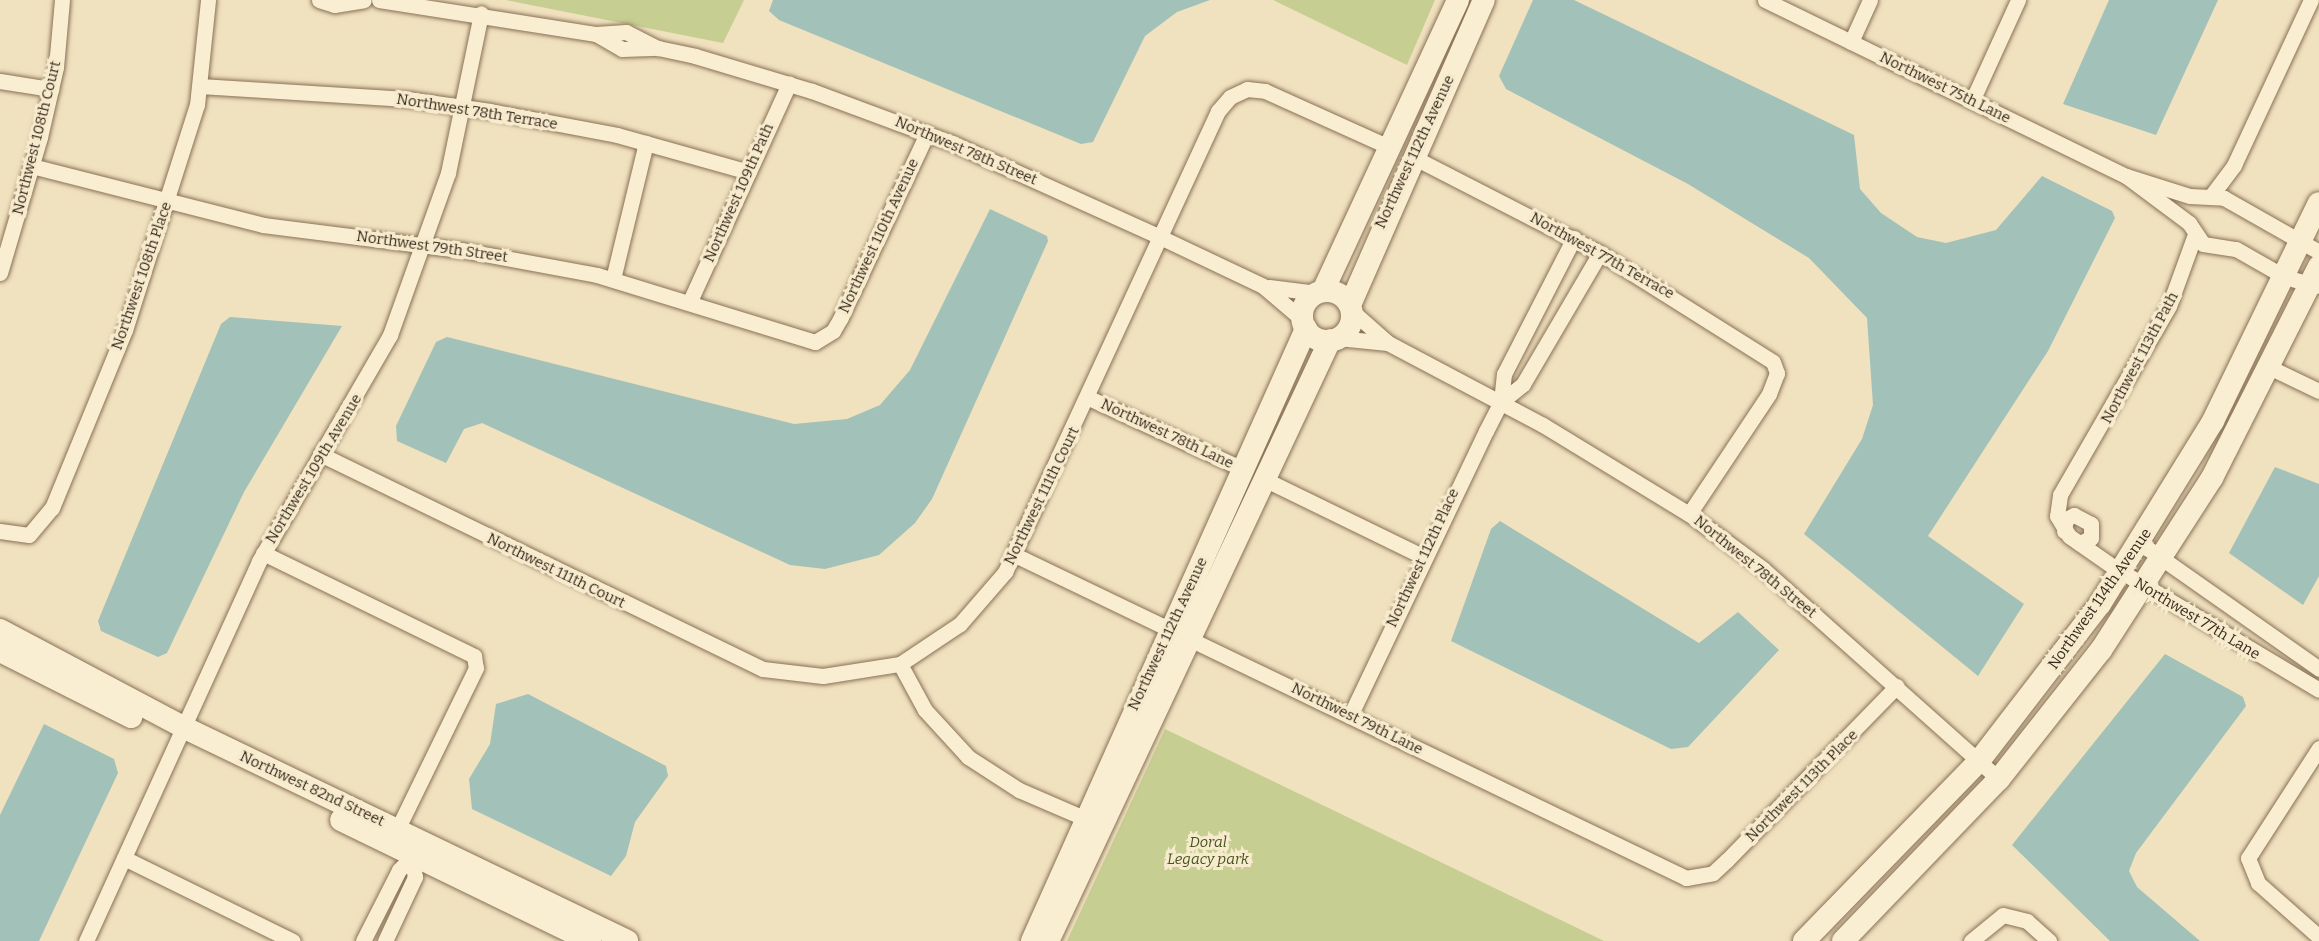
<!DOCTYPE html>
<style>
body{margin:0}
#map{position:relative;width:2319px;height:941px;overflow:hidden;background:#f0e1bf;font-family:Bitter,serif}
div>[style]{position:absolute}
.green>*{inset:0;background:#c7ce92}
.water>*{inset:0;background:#a2c1b8}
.roads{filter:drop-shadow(0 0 2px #897156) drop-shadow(0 0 2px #897156)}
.street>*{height:15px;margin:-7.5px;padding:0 7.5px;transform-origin:7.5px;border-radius:7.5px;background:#faeed2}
.secondary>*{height:22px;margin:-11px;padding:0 11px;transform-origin:11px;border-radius:11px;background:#faeed2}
.secondary>.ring{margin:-11px;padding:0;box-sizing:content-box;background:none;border:22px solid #faeed2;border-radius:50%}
span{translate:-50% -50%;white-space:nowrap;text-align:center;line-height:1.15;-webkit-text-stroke:6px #f7ebce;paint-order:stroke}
.street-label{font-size:15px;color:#37291c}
.park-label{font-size:15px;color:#485521;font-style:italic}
</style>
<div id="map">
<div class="green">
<div style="clip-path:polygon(506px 0,744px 0,723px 43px)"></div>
<div style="clip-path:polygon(1273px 0,1435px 0,1407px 65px)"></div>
<div style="clip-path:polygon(1165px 729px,1604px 941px,1067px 941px)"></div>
</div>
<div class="water">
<div style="clip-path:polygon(773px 0,1210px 0,1177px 12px,1145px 36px,1093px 142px,1081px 144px,779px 20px,769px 11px)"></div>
<div style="clip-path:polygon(1533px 0,1574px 0,1854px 135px,1860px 189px,1881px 213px,1917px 237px,1946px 243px,1996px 230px,2042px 176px,2112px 211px,2115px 218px,2048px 351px,1928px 536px,2024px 604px,1978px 676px,1804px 534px,1862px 439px,1873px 405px,1867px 318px,1809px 258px,1688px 184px,1506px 89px,1499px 76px)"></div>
<div style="clip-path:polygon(2109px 0,2218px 0,2156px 135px,2063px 104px)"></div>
<div style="clip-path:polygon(990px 209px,1047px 236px,1048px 241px,932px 499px,915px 523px,879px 555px,825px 569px,790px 565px,482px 423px,464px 429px,446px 463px,397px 441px,396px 426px,436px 342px,447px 337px,794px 424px,847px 419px,880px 405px,910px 370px)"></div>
<div style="clip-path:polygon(230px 317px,342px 326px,244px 492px,167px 653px,158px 657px,101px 631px,98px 621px,221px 324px)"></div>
<div style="clip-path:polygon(2275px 467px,2319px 484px,2319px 576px,2303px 605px,2229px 553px)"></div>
<div style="clip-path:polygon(1500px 521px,1699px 643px,1738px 612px,1779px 650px,1688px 747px,1671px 749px,1451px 641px,1491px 529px)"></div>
<div style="clip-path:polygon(2165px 654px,2243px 697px,2246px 706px,2136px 853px,2129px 871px,2137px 887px,2200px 941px,2110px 941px,2012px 845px)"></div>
<div style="clip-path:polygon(528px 694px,666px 766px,668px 776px,635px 822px,626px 856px,611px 876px,472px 809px,469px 779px,490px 744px,496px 704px)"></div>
<div style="clip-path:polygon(44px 724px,114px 759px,118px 773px,39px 941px,0 941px,0 815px)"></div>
</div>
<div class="roads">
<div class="street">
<div style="left:319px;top:0;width:16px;rotate:18deg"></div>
<div style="left:334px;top:5px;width:30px;rotate:-9deg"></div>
<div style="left:379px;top:0;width:220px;rotate:8.9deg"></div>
<div style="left:596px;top:34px;width:30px;rotate:30deg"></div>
<div style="left:622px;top:49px;width:36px;rotate:-2deg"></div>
<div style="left:658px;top:48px;width:38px;rotate:12deg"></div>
<div style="left:695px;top:56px;width:122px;rotate:16.7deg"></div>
<div style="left:812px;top:91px;width:149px;rotate:20.4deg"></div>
<div style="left:952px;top:143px;width:228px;rotate:24.3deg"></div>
<div style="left:1160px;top:237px;width:114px;rotate:25.4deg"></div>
<div style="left:1263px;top:286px;width:52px;rotate:40.4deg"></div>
<div style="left:1765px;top:0;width:402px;rotate:26deg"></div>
<div style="left:2126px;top:176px;width:79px;rotate:36.7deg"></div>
<div style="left:2189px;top:223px;width:25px;rotate:56deg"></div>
<div style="left:2203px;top:244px;width:33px;rotate:9deg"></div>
<div style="left:2236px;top:249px;width:56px;rotate:29.7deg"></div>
<div style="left:2285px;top:277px;width:32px;rotate:16deg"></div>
<div style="left:596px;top:34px;width:30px;rotate:-4deg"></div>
<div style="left:626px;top:32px;width:36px;rotate:27deg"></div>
<div style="left:1851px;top:42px;width:46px;rotate:-65.7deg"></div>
<div style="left:0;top:81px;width:52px;rotate:8.9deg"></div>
<div style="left:200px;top:86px;width:207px;rotate:3.6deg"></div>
<div style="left:407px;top:99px;width:84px;rotate:8.2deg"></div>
<div style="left:490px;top:111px;width:129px;rotate:10.7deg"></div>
<div style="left:617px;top:135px;width:137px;rotate:15.7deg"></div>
<div style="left:1972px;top:101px;width:111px;rotate:-65.5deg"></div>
<div style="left:1413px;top:157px;width:210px;rotate:27.2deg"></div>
<div style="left:1600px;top:253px;width:204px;rotate:32.2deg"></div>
<div style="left:1773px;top:362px;width:12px;rotate:70deg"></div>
<div style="left:1777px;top:373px;width:22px;rotate:111deg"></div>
<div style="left:1769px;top:394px;width:144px;rotate:123.7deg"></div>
<div style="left:32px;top:166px;width:238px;rotate:14.3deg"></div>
<div style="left:263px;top:225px;width:201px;rotate:7.2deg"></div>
<div style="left:462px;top:250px;width:137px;rotate:10.5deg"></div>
<div style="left:597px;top:275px;width:228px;rotate:17.1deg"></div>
<div style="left:815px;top:342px;width:21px;rotate:-31deg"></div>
<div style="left:833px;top:331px;width:16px;rotate:-60deg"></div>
<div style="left:841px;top:317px;width:203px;rotate:-64.9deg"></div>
<div style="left:2126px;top:176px;width:67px;rotate:17.4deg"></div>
<div style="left:2190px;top:196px;width:34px;rotate:3deg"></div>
<div style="left:2224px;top:198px;width:109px;rotate:29.6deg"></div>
<div style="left:2211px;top:196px;width:39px;rotate:-53deg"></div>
<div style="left:2234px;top:165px;width:182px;rotate:-65deg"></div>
<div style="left:2194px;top:237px;width:73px;rotate:109.9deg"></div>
<div style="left:2169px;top:306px;width:218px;rotate:120deg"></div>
<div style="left:2060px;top:495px;width:21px;rotate:98deg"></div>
<div style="left:2057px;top:516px;width:23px;rotate:59deg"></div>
<div style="left:2069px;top:536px;width:52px;rotate:34.9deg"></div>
<div style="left:2112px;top:566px;width:241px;rotate:30.9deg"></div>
<div style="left:0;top:273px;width:142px;rotate:-73.6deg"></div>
<div style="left:40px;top:137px;width:72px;rotate:-77.1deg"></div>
<div style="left:56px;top:67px;width:67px;rotate:-84.9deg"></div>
<div style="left:613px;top:279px;width:140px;rotate:-76.4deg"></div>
<div style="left:1269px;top:287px;width:48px;rotate:7.1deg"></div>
<div style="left:690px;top:301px;width:239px;rotate:-65.5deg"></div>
<div style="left:1352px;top:311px;width:48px;rotate:41.6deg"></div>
<div style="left:1338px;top:338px;width:50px;rotate:5.7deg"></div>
<div style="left:1388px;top:343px;width:175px;rotate:27.9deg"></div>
<div style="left:1543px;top:425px;width:171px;rotate:31.4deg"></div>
<div style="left:1689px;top:514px;width:92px;rotate:36.6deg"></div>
<div style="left:1763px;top:569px;width:316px;rotate:41.7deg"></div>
<div style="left:2271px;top:368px;width:53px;rotate:25.6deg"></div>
<div style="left:1089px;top:398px;width:172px;rotate:24.8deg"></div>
<div style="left:1501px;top:402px;width:28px;rotate:-84deg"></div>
<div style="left:1504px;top:374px;width:153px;rotate:-62.8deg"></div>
<div style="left:320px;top:454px;width:492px;rotate:25.9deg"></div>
<div style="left:763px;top:669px;width:60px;rotate:6.7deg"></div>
<div style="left:823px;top:676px;width:78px;rotate:-8.9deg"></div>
<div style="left:900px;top:664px;width:72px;rotate:-33.7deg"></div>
<div style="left:960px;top:624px;width:69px;rotate:-49.1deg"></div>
<div style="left:1005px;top:572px;width:508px;rotate:-65.2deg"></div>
<div style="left:1218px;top:111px;width:18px;rotate:-49deg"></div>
<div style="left:1230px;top:97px;width:19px;rotate:-25deg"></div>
<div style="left:1247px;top:89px;width:18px;rotate:6deg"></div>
<div style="left:1265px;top:91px;width:138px;rotate:24.3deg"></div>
<div style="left:1266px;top:480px;width:174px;rotate:26deg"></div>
<div style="left:0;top:531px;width:29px;rotate:8deg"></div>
<div style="left:29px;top:535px;width:35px;rotate:-50deg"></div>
<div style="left:52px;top:508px;width:192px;rotate:-67.7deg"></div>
<div style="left:125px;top:330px;width:236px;rotate:-72.3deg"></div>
<div style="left:197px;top:105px;width:106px;rotate:-84deg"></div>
<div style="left:2064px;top:531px;width:12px;rotate:-81deg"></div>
<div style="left:2066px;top:519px;width:9px;rotate:-27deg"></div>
<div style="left:2074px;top:515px;width:19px;rotate:28deg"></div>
<div style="left:2091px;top:524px;width:14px;rotate:90deg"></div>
<div style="left:2091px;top:538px;width:13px;rotate:157deg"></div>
<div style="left:2140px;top:543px;width:219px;rotate:35.1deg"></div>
<div style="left:263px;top:553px;width:235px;rotate:26deg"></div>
<div style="left:474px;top:656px;width:12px;rotate:81deg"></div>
<div style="left:476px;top:668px;width:180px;rotate:116deg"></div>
<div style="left:1015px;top:555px;width:745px;rotate:25.7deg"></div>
<div style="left:1686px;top:878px;width:27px;rotate:-10deg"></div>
<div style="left:1713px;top:873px;width:19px;rotate:-43deg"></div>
<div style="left:1727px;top:860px;width:243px;rotate:-45.7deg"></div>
<div style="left:900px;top:664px;width:52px;rotate:61.5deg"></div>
<div style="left:925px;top:710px;width:64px;rotate:47.5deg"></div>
<div style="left:968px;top:757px;width:61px;rotate:32.9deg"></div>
<div style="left:1019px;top:790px;width:71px;rotate:23.3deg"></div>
<div style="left:1350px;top:716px;width:316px;rotate:-64.5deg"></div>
<div style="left:1486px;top:431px;width:33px;rotate:-63deg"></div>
<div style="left:1501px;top:402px;width:28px;rotate:-39deg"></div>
<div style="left:1523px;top:384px;width:152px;rotate:-59.6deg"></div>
<div style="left:2319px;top:748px;width:131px;rotate:122.8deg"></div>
<div style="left:2248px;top:858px;width:27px;rotate:68deg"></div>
<div style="left:2258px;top:883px;width:81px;rotate:41.5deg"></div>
<div style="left:124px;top:858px;width:188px;rotate:26.2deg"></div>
<div style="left:86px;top:941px;width:418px;rotate:-65.5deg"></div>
<div style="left:259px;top:561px;width:261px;rotate:-59.9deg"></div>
<div style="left:390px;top:335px;width:172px;rotate:-70.3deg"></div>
<div style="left:448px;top:173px;width:163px;rotate:-78.3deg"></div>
<div style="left:363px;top:941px;width:80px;rotate:-63.1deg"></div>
<div style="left:399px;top:870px;width:28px;rotate:-46deg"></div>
<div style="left:385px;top:941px;width:71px;rotate:-64.9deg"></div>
<div style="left:415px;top:877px;width:15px;rotate:-101deg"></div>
<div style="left:1971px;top:941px;width:41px;rotate:-39.1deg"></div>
<div style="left:2003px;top:915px;width:25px;rotate:14deg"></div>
<div style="left:2027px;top:921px;width:30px;rotate:42deg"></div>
</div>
<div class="secondary">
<div style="left:1323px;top:291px;width:321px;rotate:-65.1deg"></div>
<div class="ring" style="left:1302px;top:291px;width:28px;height:28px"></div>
<div style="left:1350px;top:305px;width:333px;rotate:-66.3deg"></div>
<div style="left:0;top:630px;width:207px;rotate:27.9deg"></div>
<div style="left:183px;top:727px;width:493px;rotate:25.7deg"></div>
<div style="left:0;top:651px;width:147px;rotate:26.7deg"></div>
<div style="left:341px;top:820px;width:277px;rotate:25.9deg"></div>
<div style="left:1050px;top:937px;width:659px;rotate:-64.87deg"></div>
<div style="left:1032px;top:941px;width:671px;rotate:-65.88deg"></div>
<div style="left:1804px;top:941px;width:251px;rotate:-45.8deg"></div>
<div style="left:1979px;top:761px;width:198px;rotate:-52.4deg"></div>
<div style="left:2100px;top:604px;width:215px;rotate:-58.3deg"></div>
<div style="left:2213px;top:421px;width:242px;rotate:-64.1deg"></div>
<div style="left:1843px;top:941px;width:225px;rotate:-46.1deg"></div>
<div style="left:1999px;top:779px;width:164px;rotate:-51.7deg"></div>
<div style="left:2101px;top:650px;width:205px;rotate:-57.2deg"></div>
<div style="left:2212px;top:478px;width:237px;rotate:-63.2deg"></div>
</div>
</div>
<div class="street-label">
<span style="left:1945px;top:88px;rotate:26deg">Northwest 75th Lane</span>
<span style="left:477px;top:112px;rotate:9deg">Northwest 78th Terrace</span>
<span style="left:37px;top:138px;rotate:-76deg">Northwest 108th Court</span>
<span style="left:966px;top:151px;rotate:23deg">Northwest 78th Street</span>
<span style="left:1415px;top:152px;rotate:-65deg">Northwest 112th Avenue</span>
<span style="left:739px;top:193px;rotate:-66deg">Northwest 109th Path</span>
<span style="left:879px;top:236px;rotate:-65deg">Northwest 110th Avenue</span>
<span style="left:432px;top:247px;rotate:8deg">Northwest 79th Street</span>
<span style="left:1602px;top:256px;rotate:29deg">Northwest 77th Terrace</span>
<span style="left:142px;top:276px;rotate:-71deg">Northwest 108th Place</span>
<span style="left:2140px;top:358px;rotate:-62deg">Northwest 113th Path</span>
<span style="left:1167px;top:434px;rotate:25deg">Northwest 78th Lane</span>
<span style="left:314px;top:469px;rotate:-59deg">Northwest 109th Avenue</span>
<span style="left:1042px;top:496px;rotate:-64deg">Northwest 111th Court</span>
<span style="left:1423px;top:558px;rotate:-65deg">Northwest 112th Place</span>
<span style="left:1755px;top:567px;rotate:39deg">Northwest 78th Street</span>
<span style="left:556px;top:571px;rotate:26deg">Northwest 111th Court</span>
<span style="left:2100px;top:599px;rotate:-55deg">Northwest 114th Avenue</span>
<span style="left:2197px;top:619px;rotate:31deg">Northwest 77th Lane</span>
<span style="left:1168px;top:634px;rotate:-65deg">Northwest 112th Avenue</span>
<span style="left:1357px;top:719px;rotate:26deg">Northwest 79th Lane</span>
<span style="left:1802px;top:786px;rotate:-45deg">Northwest 113th Place</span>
<span style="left:312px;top:789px;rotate:25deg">Northwest 82nd Street</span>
</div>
<div class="park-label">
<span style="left:1208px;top:851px">Doral<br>Legacy park</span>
</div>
</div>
